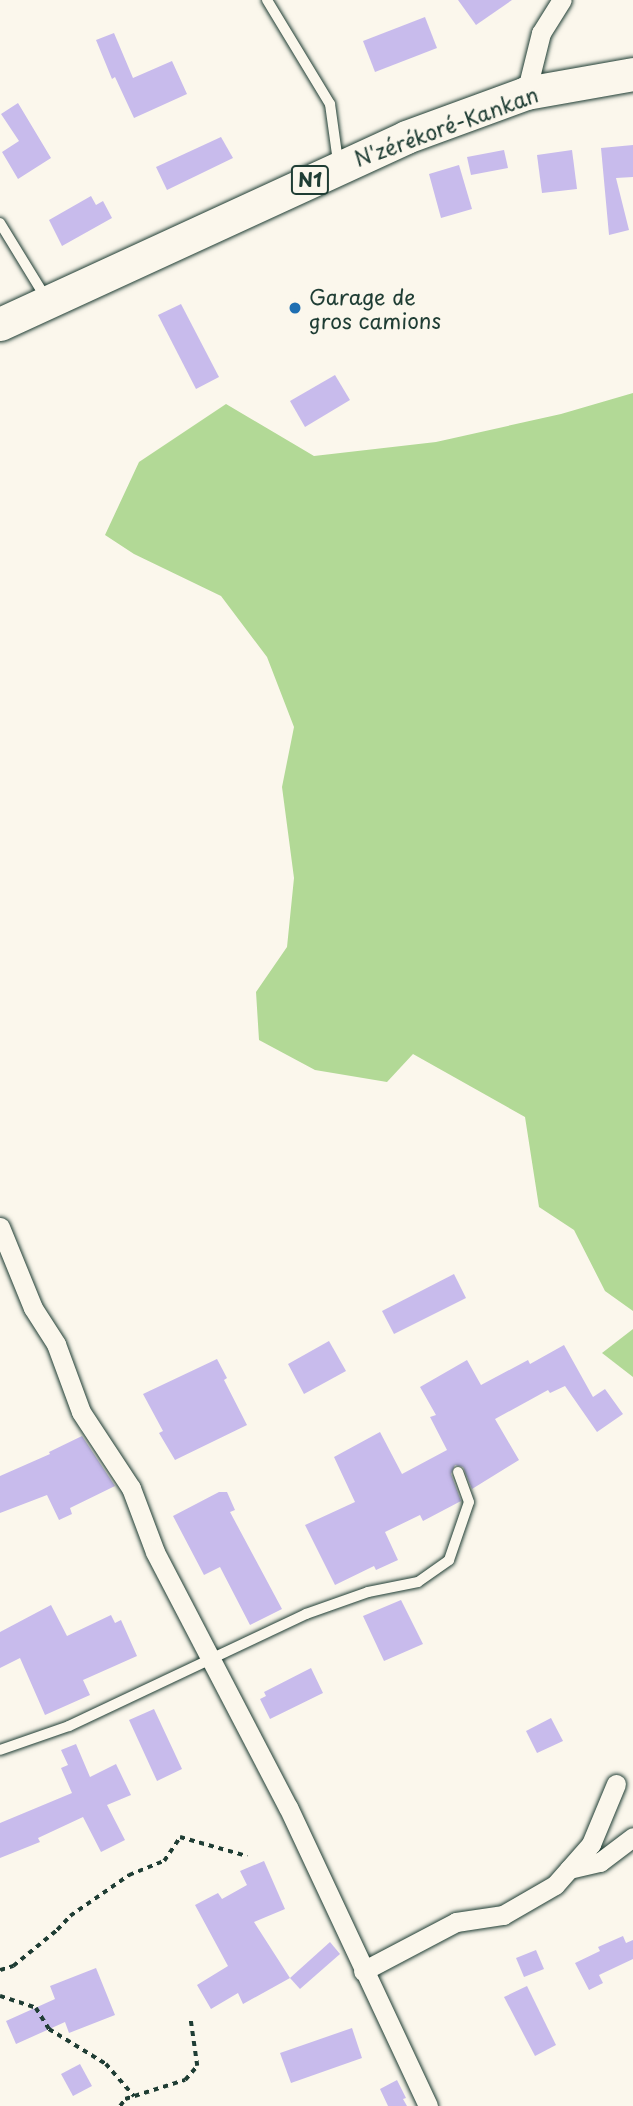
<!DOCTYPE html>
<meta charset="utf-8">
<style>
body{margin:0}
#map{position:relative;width:633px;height:2106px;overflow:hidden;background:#fbf7ec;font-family:"Playpen Sans",sans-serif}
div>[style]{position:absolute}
.green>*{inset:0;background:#b2d996}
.building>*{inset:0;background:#c8bbec}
.path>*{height:3.5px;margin-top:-1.75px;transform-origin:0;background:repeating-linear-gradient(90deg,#1f3d34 0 5px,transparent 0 10px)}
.roads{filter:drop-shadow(0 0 2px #1f3d34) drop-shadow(0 0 2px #1f3d34)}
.service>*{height:10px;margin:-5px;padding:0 5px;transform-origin:5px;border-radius:5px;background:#fbf7ec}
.minor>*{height:19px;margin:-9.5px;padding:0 9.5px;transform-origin:9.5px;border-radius:9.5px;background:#fbf7ec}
.trunk>*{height:33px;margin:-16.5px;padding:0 16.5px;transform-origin:16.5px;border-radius:16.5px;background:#fbf7ec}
.dots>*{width:19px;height:19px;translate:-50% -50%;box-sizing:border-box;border:4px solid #fbf7ec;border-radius:50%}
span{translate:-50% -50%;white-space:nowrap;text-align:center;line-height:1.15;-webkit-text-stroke:6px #fbf7ec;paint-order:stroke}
.shield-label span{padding:2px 5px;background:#fbf7ec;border:2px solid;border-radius:5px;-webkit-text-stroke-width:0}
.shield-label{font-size:19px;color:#1f3d34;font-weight:700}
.street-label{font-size:21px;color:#1f3d34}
.poi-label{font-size:21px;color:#1f3d34}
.left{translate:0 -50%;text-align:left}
</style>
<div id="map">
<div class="green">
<div style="clip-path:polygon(633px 393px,633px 1311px,605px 1291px,574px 1230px,539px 1207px,525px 1117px,413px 1054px,387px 1082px,315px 1070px,259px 1040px,256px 992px,287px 947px,294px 878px,282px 787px,294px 727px,267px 657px,221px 596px,134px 554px,105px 535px,139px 462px,226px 404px,314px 456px,436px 442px,561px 414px)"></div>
<div style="clip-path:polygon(633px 1329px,633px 1377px,602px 1353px)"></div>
</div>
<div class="building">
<div style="clip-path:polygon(458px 0,512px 0,476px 25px)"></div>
<div style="clip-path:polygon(425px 17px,437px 48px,375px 72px,363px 41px)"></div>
<div style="clip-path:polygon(114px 33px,133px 78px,172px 61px,187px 94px,134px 118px,115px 77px,112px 79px,96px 40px)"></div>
<div style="clip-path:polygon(18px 103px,51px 158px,18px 179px,2px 152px,19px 141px,1px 114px)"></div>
<div style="clip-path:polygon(221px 137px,233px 158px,167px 190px,156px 167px)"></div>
<div style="clip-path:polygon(633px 145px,633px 177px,616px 178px,629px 230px,609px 235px,601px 148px)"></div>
<div style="clip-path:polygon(504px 150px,508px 168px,471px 175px,467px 157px)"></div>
<div style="clip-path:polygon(572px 150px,577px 189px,542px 193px,537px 155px)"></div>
<div style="clip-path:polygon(459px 165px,472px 209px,441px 218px,429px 174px)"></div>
<div style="clip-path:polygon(91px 196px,96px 205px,103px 201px,112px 218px,62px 246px,49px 220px)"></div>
<div style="clip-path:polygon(181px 304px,219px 377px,196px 389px,158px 315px)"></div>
<div style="clip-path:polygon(335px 375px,350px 400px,305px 427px,290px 401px)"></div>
<div style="clip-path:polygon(454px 1274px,466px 1298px,394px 1334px,382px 1311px)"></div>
<div style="clip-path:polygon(329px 1341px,346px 1371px,304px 1394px,288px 1364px)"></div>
<div style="clip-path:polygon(564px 1345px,593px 1397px,605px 1389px,623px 1414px,597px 1432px,565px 1386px,550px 1393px,548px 1390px,495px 1419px,519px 1460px,472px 1489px,463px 1467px,455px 1465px,451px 1474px,461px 1501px,423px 1521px,420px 1515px,385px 1532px,398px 1560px,376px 1570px,374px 1566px,335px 1585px,305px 1525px,355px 1502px,334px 1457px,380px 1432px,402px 1474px,447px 1450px,430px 1417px,436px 1415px,420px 1387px,467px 1360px,481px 1385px,528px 1360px,530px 1364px)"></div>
<div style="clip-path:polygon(217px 1359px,227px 1378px,224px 1380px,247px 1425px,175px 1460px,159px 1433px,163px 1431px,143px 1394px)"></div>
<div style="clip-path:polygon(82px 1436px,115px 1486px,70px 1508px,72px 1514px,59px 1520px,47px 1495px,0 1513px,0 1476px,50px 1454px,49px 1452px)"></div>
<div style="clip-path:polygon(219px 1492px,227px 1492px,235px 1510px,230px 1512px,282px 1609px,250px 1625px,220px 1567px,204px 1575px,173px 1516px)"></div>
<div style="clip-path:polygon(401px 1600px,423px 1644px,384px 1661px,363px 1616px)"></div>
<div style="clip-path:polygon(51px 1605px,67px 1636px,111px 1615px,115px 1623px,121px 1620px,137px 1656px,83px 1680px,90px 1695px,45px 1715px,20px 1658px,0 1668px,0 1632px)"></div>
<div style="clip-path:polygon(311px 1668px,323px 1693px,270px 1719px,260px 1699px,266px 1696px,264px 1692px)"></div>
<div style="clip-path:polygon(154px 1709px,182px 1769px,157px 1781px,129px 1720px)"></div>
<div style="clip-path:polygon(551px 1718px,563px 1741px,537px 1753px,526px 1731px)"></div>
<div style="clip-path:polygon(76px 1744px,90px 1777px,116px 1764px,131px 1795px,107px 1805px,125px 1840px,101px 1852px,83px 1817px,38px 1838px,40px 1842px,0 1858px,0 1823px,72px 1793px,61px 1768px,68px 1765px,61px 1750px)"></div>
<div style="clip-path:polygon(264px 1861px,285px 1909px,254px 1922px,290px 1978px,243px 2004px,238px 1993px,211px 2009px,197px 1985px,228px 1966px,195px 1905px,218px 1893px,222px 1899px,247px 1885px,240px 1871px)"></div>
<div style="clip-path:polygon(623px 1936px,626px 1943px,633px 1940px,633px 1959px,599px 1975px,603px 1983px,589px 1990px,575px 1963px,600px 1951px,598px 1947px)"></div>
<div style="clip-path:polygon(330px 1942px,340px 1954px,300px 1989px,290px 1978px)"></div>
<div style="clip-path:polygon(536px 1950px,544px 1969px,524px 1977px,516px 1958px)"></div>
<div style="clip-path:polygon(96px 1968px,115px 2015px,69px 2033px,65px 2022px,16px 2044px,6px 2021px,55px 1999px,50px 1986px)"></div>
<div style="clip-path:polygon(527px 1986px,556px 2045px,535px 2056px,504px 1997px)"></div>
<div style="clip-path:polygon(352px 2028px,362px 2058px,291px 2083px,280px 2053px)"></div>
<div style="clip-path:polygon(80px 2064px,92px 2086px,73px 2096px,61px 2074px)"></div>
<div style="clip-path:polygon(397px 2080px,406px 2098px,403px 2099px,407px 2106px,388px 2106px,380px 2089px)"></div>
</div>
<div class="path">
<div style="left:0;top:1970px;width:14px;rotate:-17deg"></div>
<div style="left:13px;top:1966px;width:57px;rotate:-39.3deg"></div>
<div style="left:57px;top:1930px;width:19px;rotate:-47deg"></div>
<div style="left:70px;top:1916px;width:72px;rotate:-34.8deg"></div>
<div style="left:129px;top:1875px;width:38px;rotate:-22deg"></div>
<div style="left:164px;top:1861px;width:29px;rotate:-56deg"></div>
<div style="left:180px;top:1837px;width:70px;rotate:15.8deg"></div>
<div style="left:0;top:1996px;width:38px;rotate:18deg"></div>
<div style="left:36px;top:2008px;width:25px;rotate:58deg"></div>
<div style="left:49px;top:2029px;width:67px;rotate:31.6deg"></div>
<div style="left:106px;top:2064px;width:43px;rotate:48.8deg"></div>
<div style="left:120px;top:2106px;width:9px;rotate:-54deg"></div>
<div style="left:125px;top:2099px;width:63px;rotate:-17.6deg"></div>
<div style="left:185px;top:2080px;width:18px;rotate:-49deg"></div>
<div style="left:197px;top:2066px;width:49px;rotate:-98.1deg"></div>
</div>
<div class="roads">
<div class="service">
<div style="left:267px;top:0;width:122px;rotate:58.8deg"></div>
<div style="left:330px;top:104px;width:59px;rotate:82.1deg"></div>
<div style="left:0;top:223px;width:88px;rotate:58.5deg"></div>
<div style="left:0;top:1750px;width:73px;rotate:-19.2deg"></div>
<div style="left:69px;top:1726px;width:262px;rotate:-25.3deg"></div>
<div style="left:306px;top:1614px;width:66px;rotate:-19.5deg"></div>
<div style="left:368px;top:1592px;width:51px;rotate:-11.3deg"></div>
<div style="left:418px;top:1582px;width:38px;rotate:-35deg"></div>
<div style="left:449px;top:1560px;width:61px;rotate:-71deg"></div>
<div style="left:469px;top:1502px;width:32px;rotate:-110deg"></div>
</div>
<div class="minor">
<div style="left:526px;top:93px;width:62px;rotate:-76deg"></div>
<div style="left:541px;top:33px;width:39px;rotate:-58deg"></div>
<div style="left:0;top:1227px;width:87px;rotate:67.8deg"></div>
<div style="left:33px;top:1308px;width:43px;rotate:57.4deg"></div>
<div style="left:56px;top:1344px;width:72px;rotate:69.8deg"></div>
<div style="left:81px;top:1412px;width:91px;rotate:56.7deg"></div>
<div style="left:131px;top:1488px;width:68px;rotate:69.4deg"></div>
<div style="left:155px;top:1552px;width:288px;rotate:62.5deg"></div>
<div style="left:288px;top:1807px;width:330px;rotate:64.9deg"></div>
<div style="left:569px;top:1869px;width:32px;rotate:-13deg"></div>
<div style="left:600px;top:1862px;width:41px;rotate:-37.1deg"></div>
<div style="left:363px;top:1971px;width:105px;rotate:-27.8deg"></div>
<div style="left:456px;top:1922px;width:48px;rotate:-8.5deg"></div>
<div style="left:503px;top:1915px;width:60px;rotate:-30deg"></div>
<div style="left:555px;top:1885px;width:55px;rotate:-48.7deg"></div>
<div style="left:591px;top:1844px;width:65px;rotate:-67.4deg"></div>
</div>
<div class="trunk">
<div style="left:0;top:324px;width:447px;rotate:-24.7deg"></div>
<div style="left:406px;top:137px;width:128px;rotate:-20.1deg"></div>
<div style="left:526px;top:93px;width:109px;rotate:-10.1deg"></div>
</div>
</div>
<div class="dots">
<div style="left:295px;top:308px;background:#1f6fb2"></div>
</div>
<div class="shield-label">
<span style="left:310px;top:180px">N1</span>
</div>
<div class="street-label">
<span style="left:446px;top:126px;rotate:-20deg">N'zérékoré-Kankan</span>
</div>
<div class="poi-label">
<span class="left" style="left:309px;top:308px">Garage de<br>gros camions</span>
</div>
</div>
